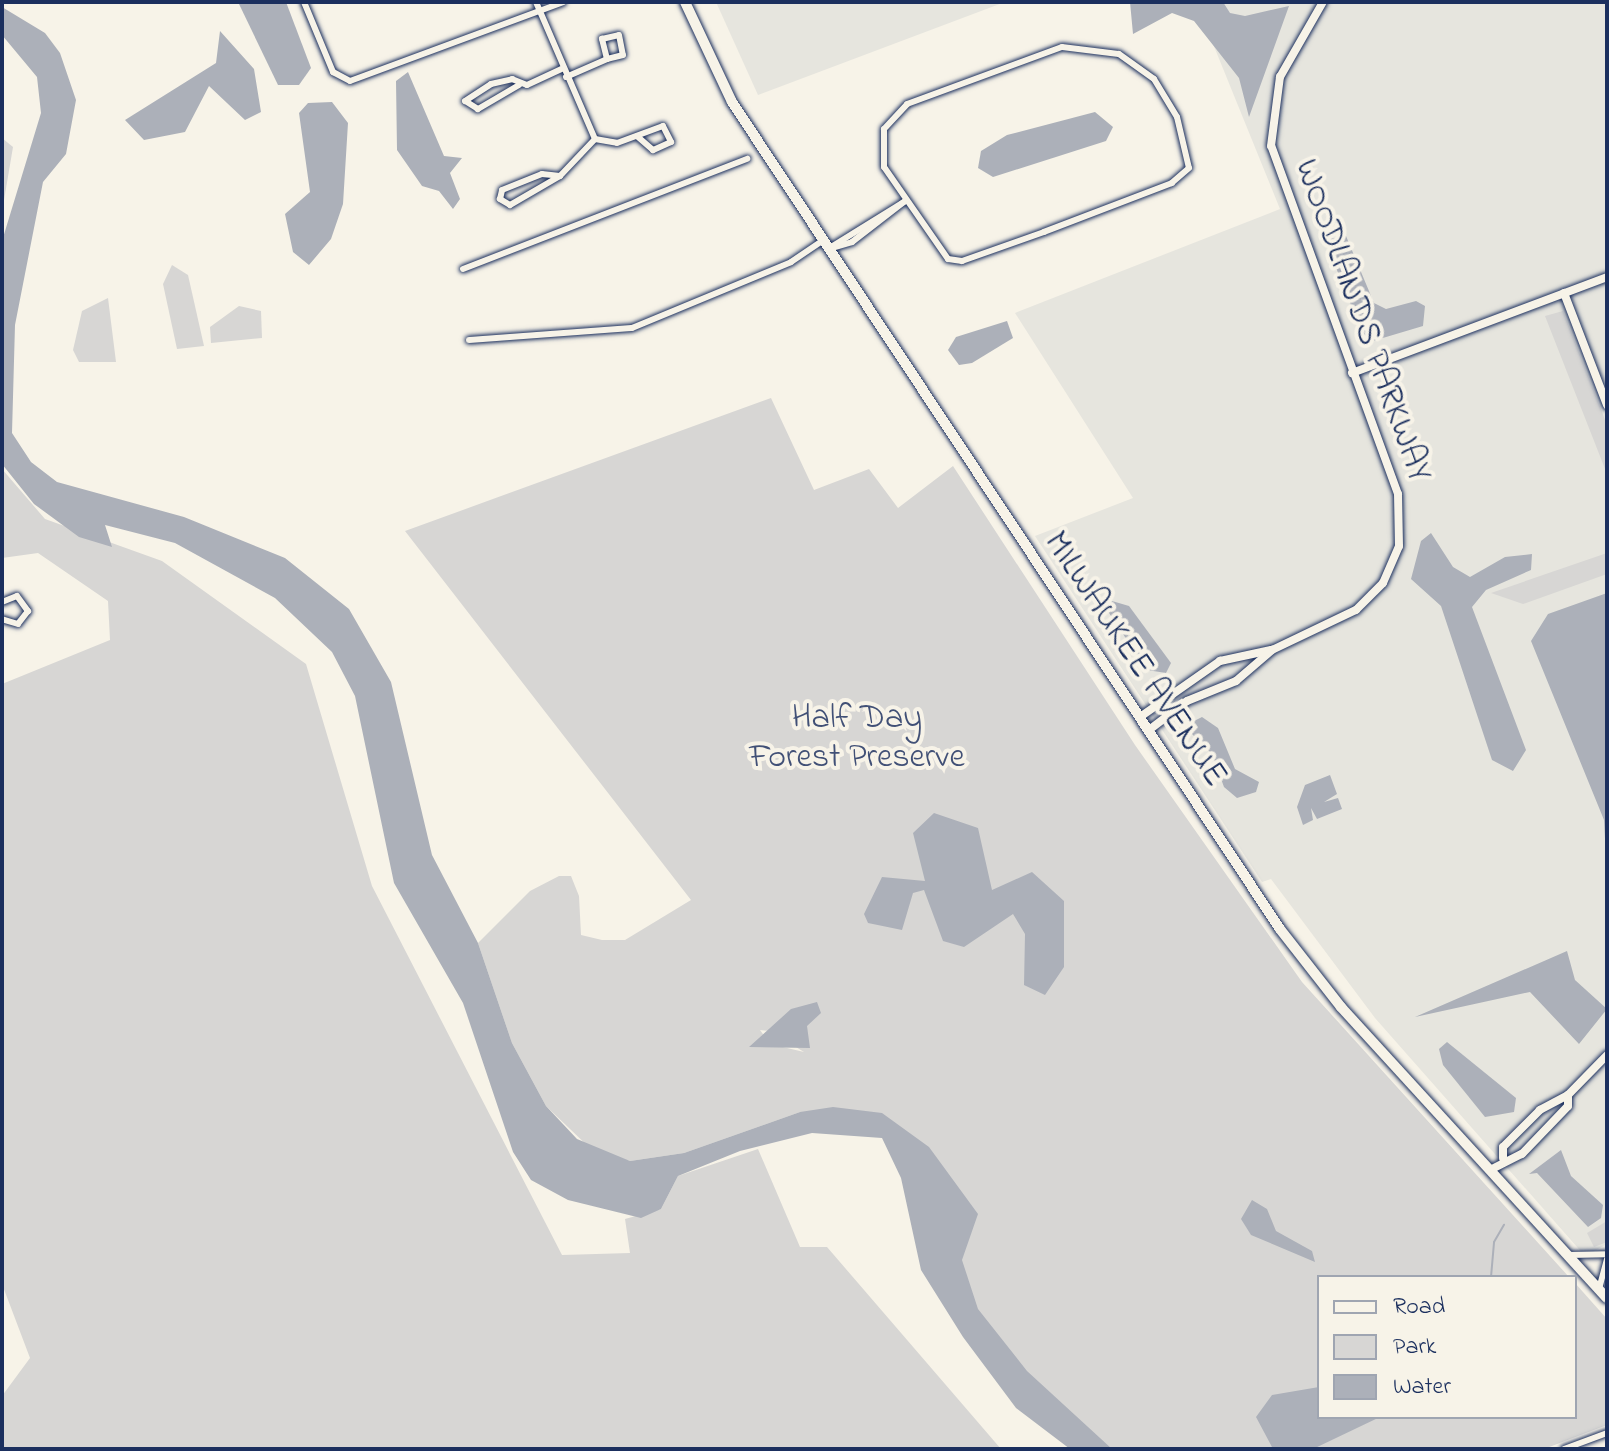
<!DOCTYPE html>
<style>
body{margin:0}
#map{position:relative;width:1609px;height:1451px;overflow:hidden;background:#f7f3e8;font-family:"Indie Flower",sans-serif}
div>[style]{position:absolute}
.built>*{inset:0;background:#e6e5de}
.green>*{inset:0;background:#d7d6d4}
.water>*{inset:0;background:#acb0b9}
.stream>*{height:2px;margin:-1px;padding:0 1px;transform-origin:1px;border-radius:1px;background:#acb0b9}
.roads{filter:drop-shadow(0 0 2px #1b2f5e) drop-shadow(0 0 2px #1b2f5e)}
.minor>*{height:6px;margin:-3px;padding:0 3px;transform-origin:3px;border-radius:3px;background:#f7f3e8}
.tertiary>*{height:8px;margin:-4px;padding:0 4px;transform-origin:4px;border-radius:4px;background:#f7f3e8}
.primary>*{height:10px;margin:-5px;padding:0 5px;transform-origin:5px;border-radius:5px;background:#f7f3e8}
span{translate:-50% -50%;white-space:nowrap;text-align:center;line-height:1.15;-webkit-text-stroke:8px #f7f3e8;paint-order:stroke}
.street-label{font-size:34px;color:#1b2f5e}
.park-label{font-size:34px;color:#415076}
.frame{position:absolute;inset:0;border:4px solid #1b2f5e;pointer-events:none}
.legend{position:absolute;left:1317px;top:1275px;width:260px;height:144px;box-sizing:border-box;background:#f7f3e8;border:2px solid #9fa5b1;margin:0;padding:10px 14px;list-style:none;font-size:24px;color:#1b2f5e}
.legend li{display:flex;align-items:center;gap:16px;height:40px}
.legend b{width:40px;border:2px solid #9fa5b1}
</style>
<div id="map">
<div class="built">
<div style="clip-path:polygon(716px 2px,1005px 2px,758px 95px)"></div>
<div style="clip-path:polygon(1196px 2px,1607px 2px,1607px 1244px,1585px 1256px,1375px 1018px,1271px 879px,1262px 882px,1035px 536px,1133px 498px,1015px 313px,1280px 209px)"></div>
</div>
<div class="green">
<div style="clip-path:polygon(2px 138px,13px 147px,2px 212px)"></div>
<div style="clip-path:polygon(172px 265px,188px 275px,204px 346px,177px 349px,163px 284px)"></div>
<div style="clip-path:polygon(108px 298px,116px 362px,79px 362px,73px 350px,82px 311px)"></div>
<div style="clip-path:polygon(239px 306px,261px 311px,262px 338px,211px 343px,210px 327px)"></div>
<div style="clip-path:polygon(1563px 311px,1607px 425px,1607px 474px,1545px 316px)"></div>
<div style="clip-path:polygon(evenodd,771px 398px,814px 490px,869px 469px,898px 508px,953px 466px,1135px 745px,1302px 982px,1569px 1277px,1319px 1277px,1319px 1417px,1575px 1417px,1575px 1283px,1607px 1319px,1607px 1425px,1544px 1449px,1096px 1449px,986px 1338px,907px 1149px,862px 1117px,800px 1112px,684px 1153px,630px 1161px,594px 1152px,546px 1106px,512px 1043px,478px 943px,530px 891px,559px 876px,571px 876px,579px 896px,581px 935px,602px 940px,625px 940px,691px 900px,405px 531px,771px 398px,760px 1030px,770px 1031px,804px 1052px,770px 1044px,760px 1030px)"></div>
<div style="clip-path:polygon(2px 469px,45px 519px,162px 561px,306px 664px,372px 886px,562px 1255px,630px 1253px,625px 1219px,661px 1209px,678px 1176px,758px 1149px,800px 1247px,827px 1247px,1001px 1449px,2px 1449px,2px 1396px,30px 1358px,2px 1284px,2px 684px,110px 640px,108px 601px,38px 553px,2px 558px)"></div>
<div style="clip-path:polygon(1607px 553px,1607px 574px,1523px 604px,1491px 593px)"></div>
<div style="clip-path:polygon(1607px 1221px,1607px 1242px,1594px 1247px,1587px 1233px)"></div>
</div>
<div class="water">
<div style="clip-path:polygon(286px 2px,311px 68px,299px 85px,278px 85px,239px 4px)"></div>
<div style="clip-path:polygon(1130px 2px,1223px 2px,1230px 13px,1245px 16px,1289px 6px,1249px 117px,1239px 78px,1194px 21px,1172px 13px,1133px 34px)"></div>
<div style="clip-path:polygon(2px 7px,45px 33px,60px 53px,76px 100px,66px 154px,43px 182px,15px 325px,12px 433px,31px 462px,57px 482px,184px 517px,285px 558px,349px 609px,391px 682px,432px 855px,478px 943px,512px 1043px,546px 1106px,577px 1139px,630px 1161px,684px 1153px,800px 1112px,833px 1107px,882px 1113px,929px 1147px,978px 1214px,962px 1260px,978px 1309px,1027px 1371px,1112px 1449px,1070px 1449px,1016px 1408px,963px 1337px,921px 1270px,901px 1178px,882px 1138px,812px 1133px,740px 1151px,678px 1176px,661px 1209px,641px 1218px,568px 1200px,531px 1180px,513px 1152px,463px 1003px,394px 883px,355px 696px,332px 652px,275px 598px,175px 543px,105px 525px,112px 547px,79px 537px,34px 504px,2px 464px,2px 241px,41px 113px,37px 77px,2px 35px)"></div>
<div style="clip-path:polygon(220px 31px,254px 69px,261px 112px,245px 120px,209px 86px,185px 132px,144px 140px,125px 120px,216px 63px)"></div>
<div style="clip-path:polygon(408px 72px,444px 156px,462px 158px,450px 173px,460px 199px,453px 209px,439px 191px,422px 186px,397px 150px,396px 81px)"></div>
<div style="clip-path:polygon(332px 102px,348px 123px,343px 204px,331px 239px,309px 265px,293px 252px,285px 214px,310px 192px,299px 113px,308px 103px)"></div>
<div style="clip-path:polygon(1095px 112px,1113px 127px,1106px 141px,993px 177px,978px 168px,981px 151px,1007px 135px)"></div>
<div style="clip-path:polygon(1346px 236px,1374px 303px,1386px 309px,1416px 301px,1425px 306px,1423px 326px,1366px 343px,1325px 240px)"></div>
<div style="clip-path:polygon(1007px 321px,1013px 338px,972px 363px,959px 365px,948px 350px,956px 337px)"></div>
<div style="clip-path:polygon(1431px 533px,1453px 567px,1470px 577px,1505px 557px,1532px 554px,1531px 570px,1486px 590px,1472px 607px,1526px 750px,1513px 771px,1492px 760px,1441px 606px,1411px 579px,1421px 541px)"></div>
<div style="clip-path:polygon(1607px 593px,1607px 876px,1604px 820px,1531px 641px,1548px 614px)"></div>
<div style="clip-path:polygon(1112px 601px,1129px 606px,1171px 663px,1166px 673px,1147px 670px,1107px 610px)"></div>
<div style="clip-path:polygon(1202px 717px,1218px 728px,1235px 769px,1259px 782px,1256px 792px,1237px 798px,1224px 787px,1212px 754px,1190px 732px,1188px 724px)"></div>
<div style="clip-path:polygon(1330px 775px,1337px 794px,1324px 802px,1338px 798px,1342px 809px,1317px 819px,1311px 808px,1313px 820px,1303px 825px,1297px 807px,1305px 785px)"></div>
<div style="clip-path:polygon(934px 813px,978px 828px,992px 890px,1032px 872px,1064px 901px,1064px 967px,1045px 995px,1024px 985px,1025px 934px,1013px 914px,964px 947px,943px 941px,924px 890px,913px 893px,902px 930px,868px 923px,864px 914px,882px 877px,925px 881px,913px 833px)"></div>
<div style="clip-path:polygon(1567px 951px,1575px 980px,1607px 1009px,1579px 1044px,1530px 992px,1415px 1017px)"></div>
<div style="clip-path:polygon(817px 1002px,821px 1013px,807px 1026px,810px 1048px,749px 1047px,791px 1009px)"></div>
<div style="clip-path:polygon(1447px 1042px,1516px 1098px,1514px 1112px,1485px 1117px,1443px 1065px,1439px 1049px)"></div>
<div style="clip-path:polygon(1561px 1150px,1571px 1176px,1603px 1205px,1601px 1218px,1588px 1227px,1537px 1173px,1529px 1174px)"></div>
<div style="clip-path:polygon(1252px 1200px,1267px 1209px,1276px 1231px,1312px 1251px,1315px 1262px,1251px 1235px,1241px 1219px)"></div>
<div style="clip-path:polygon(1319px 1387px,1319px 1417px,1380px 1417px,1313px 1449px,1273px 1449px,1256px 1417px,1272px 1395px)"></div>
</div>
<div class="stream">
<div style="left:1491px;top:1277px;width:35px;rotate:-85deg"></div>
<div style="left:1494px;top:1242px;width:20px;rotate:-60deg"></div>
</div>
<div class="roads">
<div class="minor">
<div style="left:304px;top:2px;width:76px;rotate:67.5deg"></div>
<div style="left:333px;top:72px;width:19px;rotate:28deg"></div>
<div style="left:350px;top:81px;width:227px;rotate:-20.3deg"></div>
<div style="left:536px;top:2px;width:149px;rotate:66.7deg"></div>
<div style="left:1062px;top:47px;width:57px;rotate:7deg"></div>
<div style="left:1119px;top:54px;width:43px;rotate:35.5deg"></div>
<div style="left:1154px;top:79px;width:44px;rotate:58.8deg"></div>
<div style="left:1177px;top:117px;width:52px;rotate:76.8deg"></div>
<div style="left:1189px;top:168px;width:23px;rotate:139deg"></div>
<div style="left:1172px;top:183px;width:137px;rotate:159.1deg"></div>
<div style="left:1044px;top:232px;width:87px;rotate:160.5deg"></div>
<div style="left:962px;top:261px;width:14px;rotate:-172deg"></div>
<div style="left:948px;top:259px;width:112px;rotate:-124.8deg"></div>
<div style="left:884px;top:167px;width:38px;rotate:-90deg"></div>
<div style="left:884px;top:129px;width:34px;rotate:-47deg"></div>
<div style="left:907px;top:104px;width:165px;rotate:-20.2deg"></div>
<div style="left:566px;top:77px;width:45px;rotate:-23.7deg"></div>
<div style="left:607px;top:59px;width:21px;rotate:-104deg"></div>
<div style="left:602px;top:39px;width:17px;rotate:-13deg"></div>
<div style="left:619px;top:35px;width:20px;rotate:79deg"></div>
<div style="left:623px;top:55px;width:16px;rotate:166deg"></div>
<div style="left:519px;top:85px;width:48px;rotate:149.7deg"></div>
<div style="left:478px;top:109px;width:15px;rotate:-148deg"></div>
<div style="left:465px;top:101px;width:31px;rotate:-33deg"></div>
<div style="left:491px;top:84px;width:22px;rotate:-13deg"></div>
<div style="left:512px;top:79px;width:16px;rotate:22deg"></div>
<div style="left:527px;top:85px;width:38px;rotate:-25deg"></div>
<div style="left:595px;top:139px;width:22px;rotate:10deg"></div>
<div style="left:617px;top:143px;width:49px;rotate:-20.3deg"></div>
<div style="left:663px;top:126px;width:18px;rotate:63deg"></div>
<div style="left:671px;top:142px;width:20px;rotate:156deg"></div>
<div style="left:653px;top:150px;width:21px;rotate:-139deg"></div>
<div style="left:560px;top:176px;width:58px;rotate:149.9deg"></div>
<div style="left:510px;top:205px;width:12px;rotate:-149deg"></div>
<div style="left:500px;top:199px;width:9px;rotate:-77deg"></div>
<div style="left:502px;top:190px;width:43px;rotate:-21.8deg"></div>
<div style="left:542px;top:174px;width:18px;rotate:6deg"></div>
<div style="left:560px;top:176px;width:51px;rotate:-46.6deg"></div>
<div style="left:831px;top:247px;width:86px;rotate:-31.7deg"></div>
<div style="left:828px;top:249px;width:25px;rotate:-16deg"></div>
<div style="left:852px;top:242px;width:66px;rotate:-37.6deg"></div>
<div style="left:463px;top:269px;width:305px;rotate:-21.2deg"></div>
<div style="left:469px;top:340px;width:163px;rotate:-4.2deg"></div>
<div style="left:632px;top:328px;width:172px;rotate:-22.5deg"></div>
<div style="left:791px;top:262px;width:37px;rotate:-34deg"></div>
<div style="left:2px;top:602px;width:16px;rotate:-22deg"></div>
<div style="left:17px;top:596px;width:19px;rotate:54deg"></div>
<div style="left:28px;top:611px;width:16px;rotate:128deg"></div>
<div style="left:18px;top:624px;width:17px;rotate:-163deg"></div>
<div style="left:1568px;top:1255px;width:39px;rotate:-1deg"></div>
<div style="left:1599px;top:1289px;width:31px;rotate:-75deg"></div>
<div style="left:1564px;top:1449px;width:46px;rotate:-20.4deg"></div>
</div>
<div class="tertiary">
<div style="left:1564px;top:293px;width:120px;rotate:69deg"></div>
<div style="left:1352px;top:373px;width:272px;rotate:-20.6deg"></div>
<div style="left:1140px;top:717px;width:98px;rotate:-35deg"></div>
<div style="left:1220px;top:661px;width:52px;rotate:-12.2deg"></div>
<div style="left:1149px;top:730px;width:48px;rotate:-37.3deg"></div>
<div style="left:1187px;top:701px;width:53px;rotate:-22.2deg"></div>
<div style="left:1236px;top:681px;width:48px;rotate:-40.7deg"></div>
<div style="left:1272px;top:650px;width:93px;rotate:-25.5deg"></div>
<div style="left:1356px;top:610px;width:38px;rotate:-45deg"></div>
<div style="left:1383px;top:583px;width:40px;rotate:-66.6deg"></div>
<div style="left:1399px;top:546px;width:52px;rotate:-91.1deg"></div>
<div style="left:1398px;top:494px;width:370px;rotate:-110deg"></div>
<div style="left:1271px;top:146px;width:70px;rotate:-82.6deg"></div>
<div style="left:1280px;top:77px;width:86px;rotate:-60.2deg"></div>
<div style="left:1568px;top:1095px;width:56px;rotate:-45.7deg"></div>
<div style="left:1490px;top:1170px;width:36px;rotate:-27deg"></div>
<div style="left:1522px;top:1154px;width:66px;rotate:-46.2deg"></div>
<div style="left:1568px;top:1106px;width:11px;rotate:-90deg"></div>
<div style="left:1568px;top:1095px;width:32px;rotate:152deg"></div>
<div style="left:1540px;top:1110px;width:52px;rotate:135deg"></div>
<div style="left:1503px;top:1147px;width:11px;rotate:90deg"></div>
</div>
<div class="primary">
<div style="left:685px;top:2px;width:110px;rotate:64.8deg"></div>
<div style="left:732px;top:102px;width:992px;rotate:56.47deg"></div>
<div style="left:1280px;top:929px;width:99px;rotate:52deg"></div>
<div style="left:1341px;top:1007px;width:394px;rotate:47.6deg"></div>
</div>
</div>
<div class="street-label">
<span style="left:1361px;top:321px;rotate:70deg">WOODLANDS PARKWAY</span>
<span style="left:1134px;top:660px;rotate:56deg">MILWAUKEE AVENUE</span>
</div>
<div class="park-label">
<span style="left:857px;top:739px">Half Day<br>Forest Preserve</span>
</div>
<div class="frame"></div>
<ul class="legend">
<li><b style="height:10px;background:#f7f3e8"></b>Road</li>
<li><b style="height:22px;background:#d7d6d4"></b>Park</li>
<li><b style="height:22px;background:#acb0b9"></b>Water</li>
</ul>
</div>
